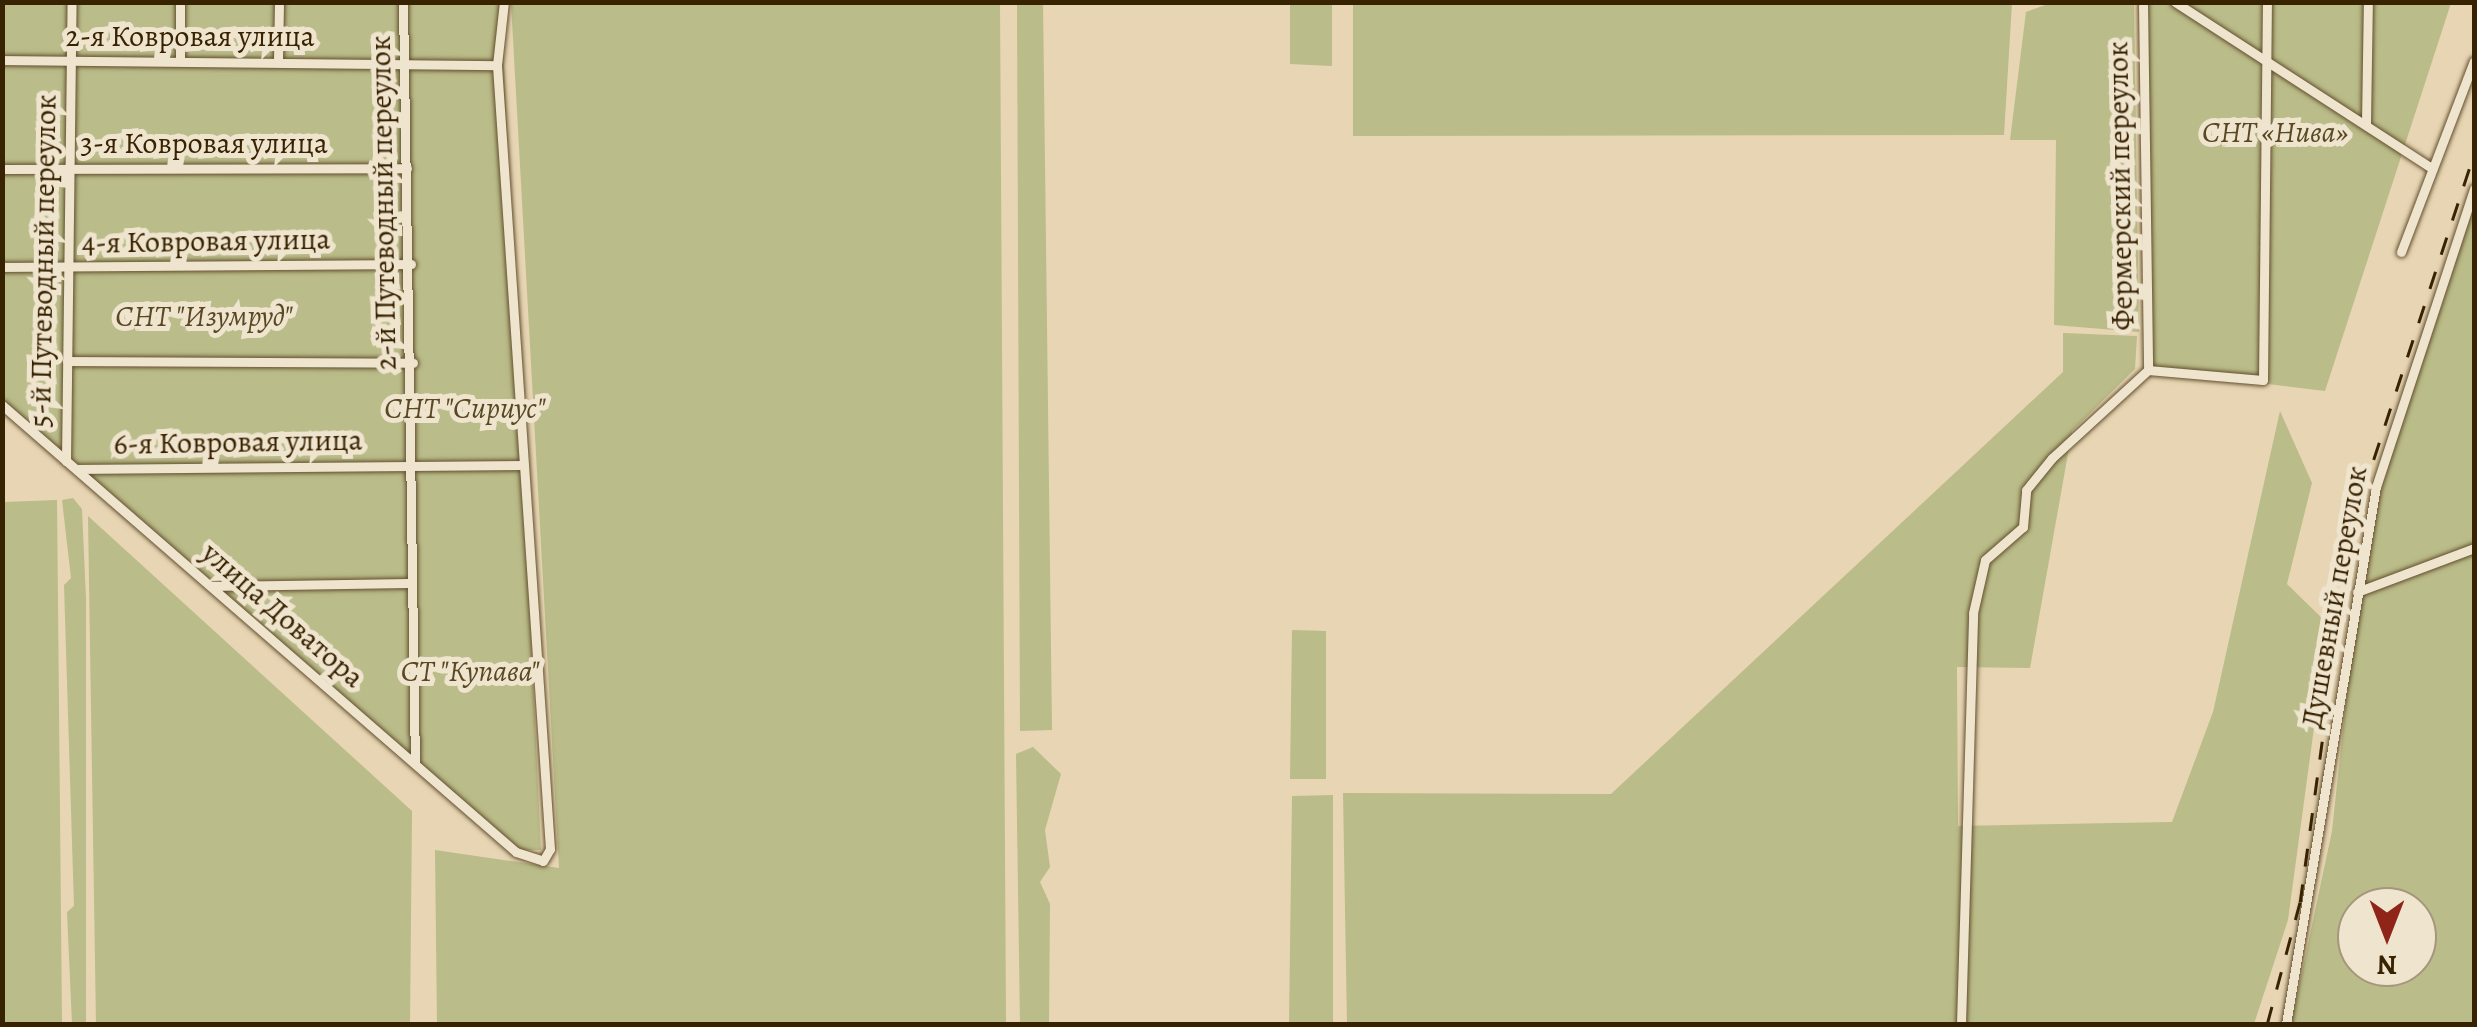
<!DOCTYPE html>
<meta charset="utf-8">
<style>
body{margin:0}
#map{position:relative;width:2477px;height:1027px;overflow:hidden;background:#e7d5b3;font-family:Alegreya,serif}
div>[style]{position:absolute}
.green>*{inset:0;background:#babc89}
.roads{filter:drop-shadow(0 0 2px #634f2e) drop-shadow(0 0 2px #634f2e)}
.minor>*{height:9px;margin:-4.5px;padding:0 4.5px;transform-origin:4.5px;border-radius:4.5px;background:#efe4ce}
.rail>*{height:2.5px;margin-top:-1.25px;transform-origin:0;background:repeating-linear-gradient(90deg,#372201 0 18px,transparent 0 36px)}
span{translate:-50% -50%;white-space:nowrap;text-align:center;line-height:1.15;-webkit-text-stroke:10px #efe4ce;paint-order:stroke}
.street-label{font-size:30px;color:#372201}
.park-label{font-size:30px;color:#584823;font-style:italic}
.frame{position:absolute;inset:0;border:5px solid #372201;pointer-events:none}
.north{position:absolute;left:2337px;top:887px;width:100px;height:100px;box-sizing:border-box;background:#efe4ce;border:2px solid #a5967c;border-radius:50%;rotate:180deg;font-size:28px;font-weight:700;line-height:40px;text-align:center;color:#372201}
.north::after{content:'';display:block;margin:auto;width:35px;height:45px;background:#8f2418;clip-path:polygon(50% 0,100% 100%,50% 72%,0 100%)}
</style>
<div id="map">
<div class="green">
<div style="clip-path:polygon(2px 3px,501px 3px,541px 850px,520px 850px,3px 410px)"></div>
<div style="clip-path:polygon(511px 3px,1000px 3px,1006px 1024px,437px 1024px,435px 850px,559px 868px)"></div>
<div style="clip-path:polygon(1017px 3px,1043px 3px,1052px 730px,1020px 731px)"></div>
<div style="clip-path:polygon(1290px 3px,1332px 3px,1332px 66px,1290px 64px)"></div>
<div style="clip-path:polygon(1353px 3px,2012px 3px,2004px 135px,1353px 136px)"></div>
<div style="clip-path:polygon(2051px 3px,2134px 3px,2139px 332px,2054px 325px,2056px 140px,2010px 140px,2026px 12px)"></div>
<div style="clip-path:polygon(2144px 3px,2451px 3px,2325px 391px,2148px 369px)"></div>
<div style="clip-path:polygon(evenodd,2474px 181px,2474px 1024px,2291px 1024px,2332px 831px,2360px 571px,2415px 353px,2474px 181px,2357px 907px,2417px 907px,2417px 967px,2357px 967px,2357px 907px)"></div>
<div style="clip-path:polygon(2063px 333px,2137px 336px,2135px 369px,2072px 431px,2030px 668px,1957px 667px,1958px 826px,2172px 822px,2213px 712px,2280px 411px,2312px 483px,2287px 584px,2328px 624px,2288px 920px,2254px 1024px,1347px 1024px,1343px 793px,1611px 794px,2063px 372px)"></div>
<div style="clip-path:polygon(73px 498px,82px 509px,86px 599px,86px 1024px,72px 1024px,67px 912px,74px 906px,64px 585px,71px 578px,62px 500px)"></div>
<div style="clip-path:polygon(57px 500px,62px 1024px,3px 1024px,3px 502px)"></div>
<div style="clip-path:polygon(88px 516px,412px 811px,410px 1024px,96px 1024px)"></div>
<div style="clip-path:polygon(1292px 630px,1326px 631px,1326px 779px,1290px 779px)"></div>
<div style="clip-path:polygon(1033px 747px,1061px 774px,1045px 830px,1050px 867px,1040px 882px,1050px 904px,1049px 1024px,1020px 1024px,1016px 754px)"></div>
<div style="clip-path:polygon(1333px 795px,1333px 1024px,1289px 1024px,1292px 796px)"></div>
</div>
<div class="roads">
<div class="minor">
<div style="left:403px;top:2px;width:761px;rotate:89.1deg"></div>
<div style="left:2143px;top:2px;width:368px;rotate:89.2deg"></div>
<div style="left:2175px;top:2px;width:306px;rotate:32.9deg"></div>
<div style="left:2px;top:60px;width:495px;rotate:0.6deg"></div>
<div style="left:180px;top:60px;width:58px;rotate:-90deg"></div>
<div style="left:278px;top:60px;width:58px;rotate:-89deg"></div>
<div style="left:2366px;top:123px;width:121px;rotate:-89.1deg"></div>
<div style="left:2px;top:169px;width:405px;rotate:-0.1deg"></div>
<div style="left:2401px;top:252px;width:204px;rotate:-69.1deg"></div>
<div style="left:2px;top:267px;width:409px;rotate:-0.4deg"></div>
<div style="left:67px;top:361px;width:346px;rotate:0.3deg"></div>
<div style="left:2px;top:405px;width:681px;rotate:41.01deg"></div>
<div style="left:516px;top:852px;width:28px;rotate:18deg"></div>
<div style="left:543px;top:861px;width:14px;rotate:-60deg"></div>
<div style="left:550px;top:849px;width:786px;rotate:-93.87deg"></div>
<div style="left:497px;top:65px;width:63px;rotate:-83.7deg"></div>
<div style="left:66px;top:461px;width:459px;rotate:-89.3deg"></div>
<div style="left:77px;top:469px;width:442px;rotate:-0.5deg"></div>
<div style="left:211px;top:586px;width:198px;rotate:-0.9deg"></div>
<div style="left:2357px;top:592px;width:125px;rotate:-20.6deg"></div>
<div style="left:1961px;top:1024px;width:411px;rotate:-88.3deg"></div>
<div style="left:1973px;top:613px;width:54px;rotate:-77.2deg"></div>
<div style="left:1985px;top:560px;width:50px;rotate:-41deg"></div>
<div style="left:2023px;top:527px;width:37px;rotate:-85deg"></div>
<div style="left:2026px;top:490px;width:41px;rotate:-50.9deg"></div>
<div style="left:2052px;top:458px;width:130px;rotate:-42.5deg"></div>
<div style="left:2148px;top:370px;width:115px;rotate:5deg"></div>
<div style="left:2263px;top:380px;width:378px;rotate:-89.4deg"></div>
<div style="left:2286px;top:1024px;width:544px;rotate:-80.49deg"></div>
<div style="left:2376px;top:487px;width:314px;rotate:-71.8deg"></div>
</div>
</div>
<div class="rail">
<div style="left:2267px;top:1024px;width:126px;rotate:-74.9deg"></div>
<div style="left:2300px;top:902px;width:377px;rotate:-82.2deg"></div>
<div style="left:2351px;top:528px;width:395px;rotate:-71.8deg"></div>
</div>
<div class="street-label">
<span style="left:190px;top:36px">2-я Ковровая улица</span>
<span style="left:204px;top:143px">3-я Ковровая улица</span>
<span style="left:2120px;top:186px;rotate:-91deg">Фермерский переулок</span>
<span style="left:383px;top:203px;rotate:-91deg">2-й Путеводный переулок</span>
<span style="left:206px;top:241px;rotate:-1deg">4-я Ковровая улица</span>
<span style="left:43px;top:261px;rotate:-89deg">5-й Путеводный переулок</span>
<span style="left:238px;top:442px;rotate:-1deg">6-я Ковровая улица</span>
<span style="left:2334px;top:597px;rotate:-80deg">Душевный переулок</span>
<span style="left:283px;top:615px;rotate:41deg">улица Доватора</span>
</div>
<div class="park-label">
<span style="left:2275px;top:132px">СНТ «Нива»</span>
<span style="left:204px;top:316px">СНТ "Изумруд"</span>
<span style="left:465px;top:408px">СНТ "Сириус"</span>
<span style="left:470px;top:671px">СТ "Купава"</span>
</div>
<div class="frame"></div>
<div class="north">N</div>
</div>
